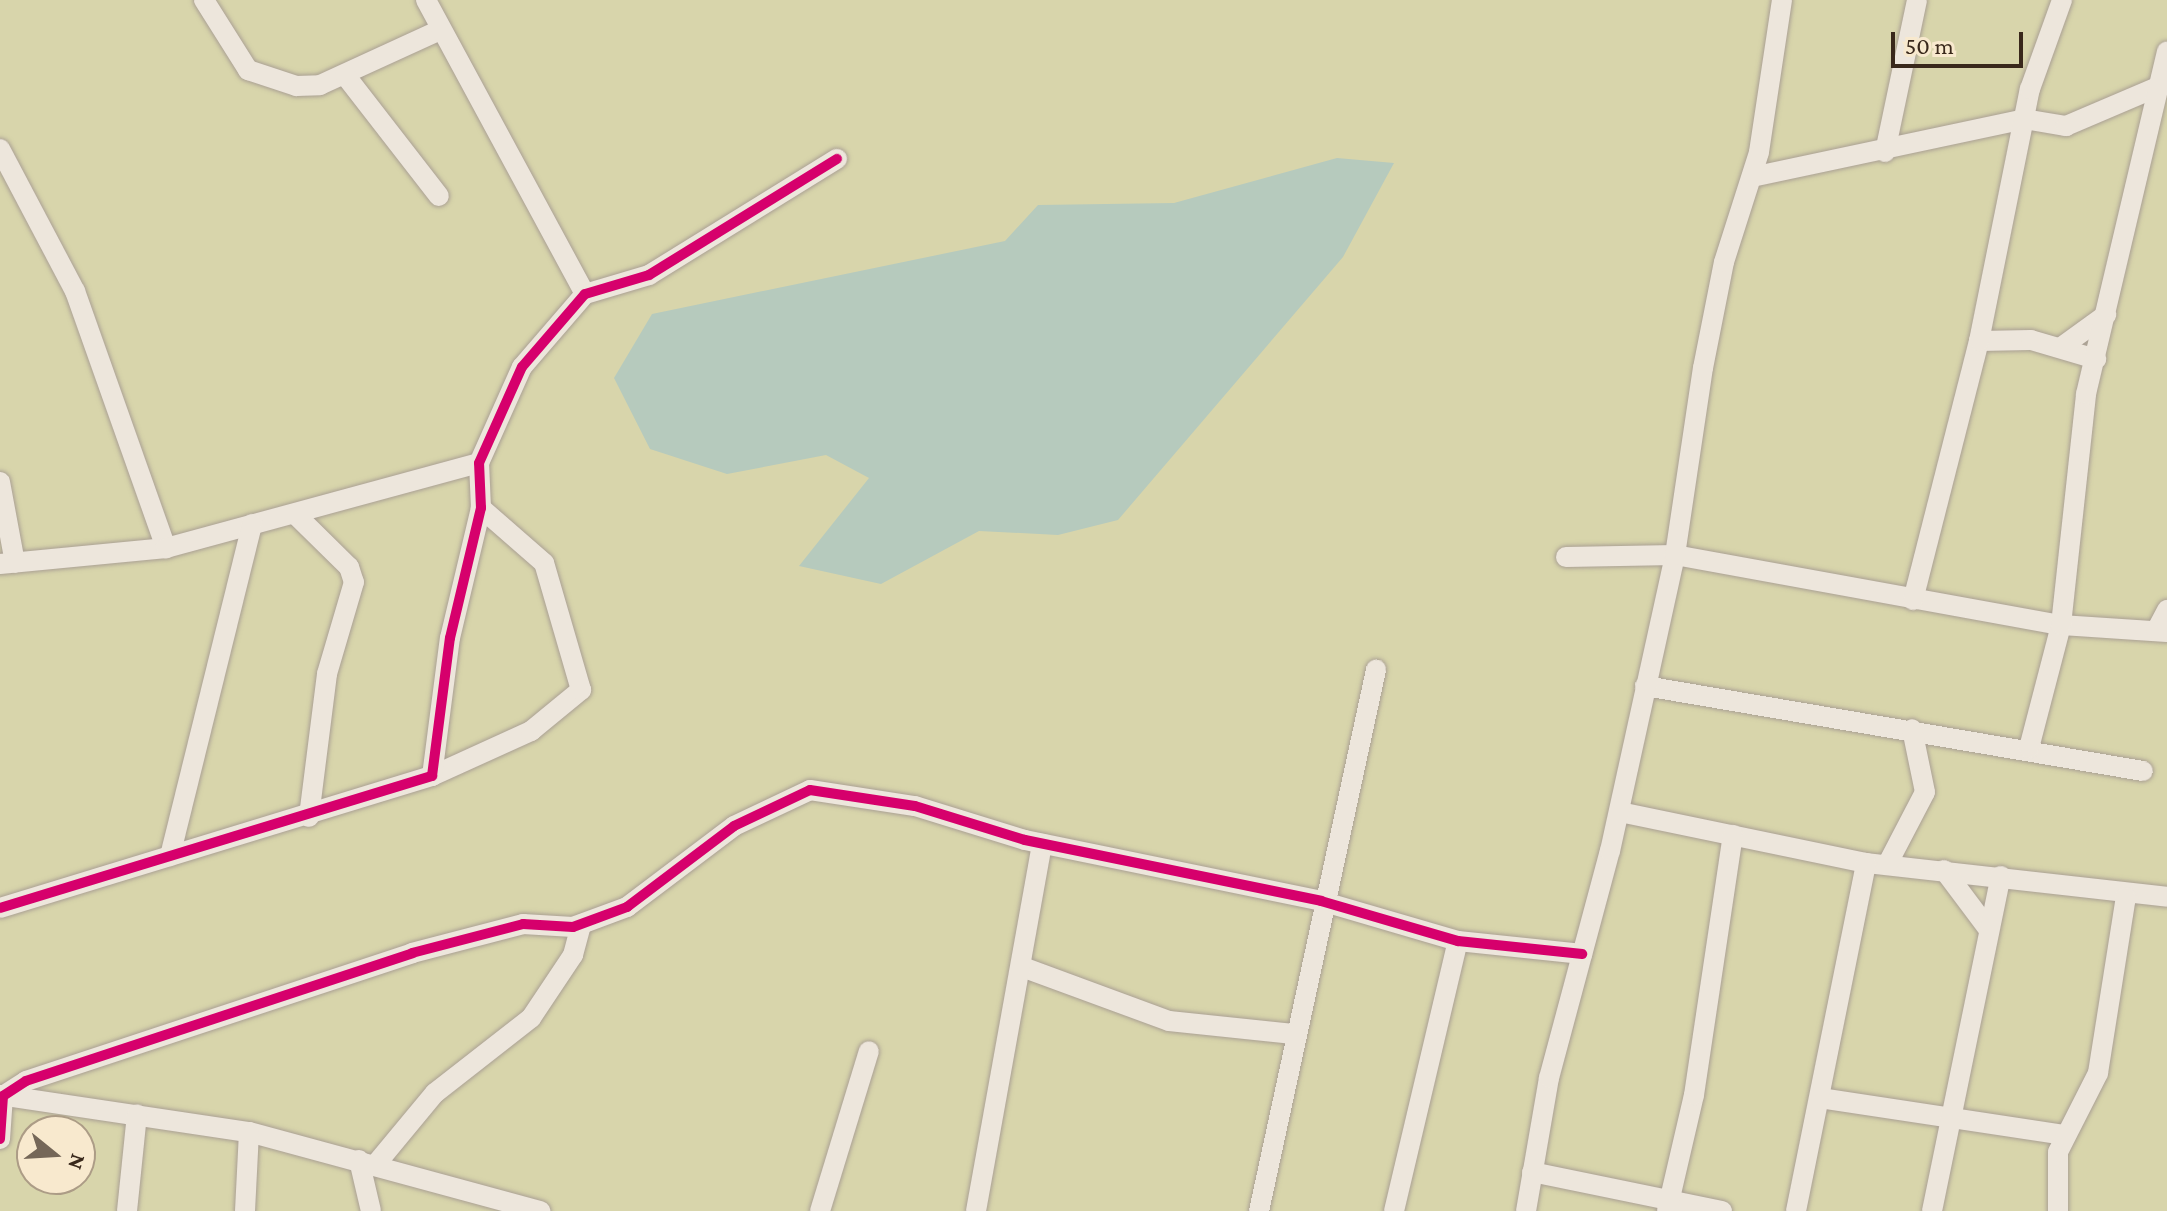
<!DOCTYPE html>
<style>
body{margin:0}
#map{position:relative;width:2167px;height:1211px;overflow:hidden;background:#e5dbca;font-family:"Crimson Pro",serif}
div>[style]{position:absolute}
.green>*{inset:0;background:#d8d5ab}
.water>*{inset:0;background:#b6cabd}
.roads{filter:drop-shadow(0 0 2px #aaa094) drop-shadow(0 0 2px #aaa094)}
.street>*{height:20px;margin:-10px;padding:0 10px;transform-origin:10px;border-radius:10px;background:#ede6dc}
.cycleway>*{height:10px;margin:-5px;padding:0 5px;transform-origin:5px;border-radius:5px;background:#d6006c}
span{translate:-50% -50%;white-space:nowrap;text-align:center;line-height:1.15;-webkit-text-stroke:7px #f8e9ce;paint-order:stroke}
.north{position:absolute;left:16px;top:1115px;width:80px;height:80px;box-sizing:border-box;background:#f8e9ce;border:2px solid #ac9c86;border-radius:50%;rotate:108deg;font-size:22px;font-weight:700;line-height:32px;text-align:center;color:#39281b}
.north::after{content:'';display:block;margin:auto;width:28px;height:36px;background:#756758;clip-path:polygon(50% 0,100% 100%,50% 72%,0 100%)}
.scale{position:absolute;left:1891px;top:32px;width:132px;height:36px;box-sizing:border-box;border:4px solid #39281b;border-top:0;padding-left:10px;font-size:24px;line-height:28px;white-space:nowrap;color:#39281b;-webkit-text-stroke:6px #f8e9ce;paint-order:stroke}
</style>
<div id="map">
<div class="green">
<div style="clip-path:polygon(evenodd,0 0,2167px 0,2167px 1211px,0 1211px,0 0,32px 1131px,80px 1131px,80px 1179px,32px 1179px,32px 1131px)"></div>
</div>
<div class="water">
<div style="clip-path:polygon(1337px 158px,1394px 163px,1343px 257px,1118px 520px,1058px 535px,979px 531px,881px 584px,799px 566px,869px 478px,826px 455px,727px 474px,650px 449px,614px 378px,652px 314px,1005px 241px,1038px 205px,1174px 203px)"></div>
</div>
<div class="roads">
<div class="street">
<div style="left:204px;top:0;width:83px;rotate:57.8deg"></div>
<div style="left:248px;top:70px;width:51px;rotate:18.4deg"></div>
<div style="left:296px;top:86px;width:24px;rotate:-2deg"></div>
<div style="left:320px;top:85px;width:130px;rotate:-24.6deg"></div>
<div style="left:426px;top:0;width:334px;rotate:61.6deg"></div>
<div style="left:345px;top:75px;width:153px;rotate:52.2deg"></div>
<div style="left:0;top:149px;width:161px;rotate:62.2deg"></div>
<div style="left:75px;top:291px;width:273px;rotate:70.5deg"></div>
<div style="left:1885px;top:152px;width:155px;rotate:-78.1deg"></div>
<div style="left:1752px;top:177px;width:278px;rotate:-12deg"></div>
<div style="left:2024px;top:119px;width:43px;rotate:9.5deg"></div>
<div style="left:2066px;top:126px;width:110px;rotate:-23.1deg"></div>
<div style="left:1979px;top:341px;width:52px;rotate:-1.1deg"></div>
<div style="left:2031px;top:340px;width:68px;rotate:16.3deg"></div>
<div style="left:2060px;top:348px;width:57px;rotate:-35.7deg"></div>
<div style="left:0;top:482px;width:82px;rotate:79.5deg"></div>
<div style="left:295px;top:514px;width:76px;rotate:44.5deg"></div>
<div style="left:349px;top:567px;width:16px;rotate:72deg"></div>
<div style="left:354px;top:582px;width:96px;rotate:106.4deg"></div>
<div style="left:327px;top:674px;width:144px;rotate:97.2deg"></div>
<div style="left:1566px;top:557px;width:109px;rotate:-1.1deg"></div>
<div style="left:1675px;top:555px;width:392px;rotate:10.3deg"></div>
<div style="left:2061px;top:625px;width:106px;rotate:3.8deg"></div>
<div style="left:0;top:564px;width:167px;rotate:-5.5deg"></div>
<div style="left:166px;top:548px;width:324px;rotate:-15.2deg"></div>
<div style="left:1913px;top:600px;width:267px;rotate:-75.7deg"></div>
<div style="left:1979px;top:341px;width:257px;rotate:-78.6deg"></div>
<div style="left:2030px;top:89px;width:95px;rotate:-70.2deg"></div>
<div style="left:2156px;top:631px;width:24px;rotate:-62deg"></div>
<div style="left:1645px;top:686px;width:505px;rotate:9.69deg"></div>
<div style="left:2029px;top:748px;width:127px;rotate:-75.4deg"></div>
<div style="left:2061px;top:625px;width:232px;rotate:-83.8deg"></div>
<div style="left:2086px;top:394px;width:352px;rotate:-76.7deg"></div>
<div style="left:432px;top:776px;width:109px;rotate:-24.4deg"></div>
<div style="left:531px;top:731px;width:65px;rotate:-39.4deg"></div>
<div style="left:581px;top:690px;width:132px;rotate:-106.2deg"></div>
<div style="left:544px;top:563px;width:84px;rotate:-138.9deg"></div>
<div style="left:1620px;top:812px;width:251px;rotate:11.7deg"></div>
<div style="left:1866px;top:863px;width:303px;rotate:6.4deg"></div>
<div style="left:170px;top:856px;width:342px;rotate:-76.1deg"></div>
<div style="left:1887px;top:865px;width:82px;rotate:-62.5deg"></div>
<div style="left:1925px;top:792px;width:64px;rotate:-101.7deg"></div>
<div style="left:1944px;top:870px;width:75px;rotate:53.1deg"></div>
<div style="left:0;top:908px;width:452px;rotate:-17deg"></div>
<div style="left:432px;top:776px;width:139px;rotate:-82.6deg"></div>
<div style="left:450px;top:638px;width:134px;rotate:-76.6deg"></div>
<div style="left:481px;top:508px;width:45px;rotate:-92.5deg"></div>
<div style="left:479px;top:463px;width:105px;rotate:-65.9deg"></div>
<div style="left:522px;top:367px;width:96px;rotate:-49.2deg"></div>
<div style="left:585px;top:294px;width:67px;rotate:-16.5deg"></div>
<div style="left:649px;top:275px;width:221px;rotate:-31.7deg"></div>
<div style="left:1025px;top:968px;width:153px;rotate:20.2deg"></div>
<div style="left:1169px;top:1021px;width:125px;rotate:6deg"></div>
<div style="left:0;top:1095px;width:252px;rotate:8.5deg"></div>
<div style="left:249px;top:1132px;width:302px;rotate:15.2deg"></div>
<div style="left:1820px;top:1098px;width:248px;rotate:8.6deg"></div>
<div style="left:0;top:1139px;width:43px;rotate:-86deg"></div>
<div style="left:3px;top:1096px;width:27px;rotate:-33deg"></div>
<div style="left:26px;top:1081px;width:407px;rotate:-18.3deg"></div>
<div style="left:412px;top:953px;width:115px;rotate:-14.6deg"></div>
<div style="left:523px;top:924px;width:50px;rotate:3.4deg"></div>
<div style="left:573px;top:927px;width:58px;rotate:-20.3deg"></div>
<div style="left:627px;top:907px;width:134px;rotate:-37.1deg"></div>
<div style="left:734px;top:826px;width:84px;rotate:-25.3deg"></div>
<div style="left:810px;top:790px;width:106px;rotate:8.7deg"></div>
<div style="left:915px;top:806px;width:115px;rotate:17.2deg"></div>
<div style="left:1025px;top:840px;width:302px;rotate:11.6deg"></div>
<div style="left:1321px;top:901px;width:143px;rotate:16.3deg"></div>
<div style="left:1458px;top:941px;width:125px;rotate:6deg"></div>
<div style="left:359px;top:1160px;width:52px;rotate:76.8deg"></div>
<div style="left:376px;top:1164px;width:92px;rotate:-50.3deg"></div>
<div style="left:435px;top:1093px;width:122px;rotate:-38deg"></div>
<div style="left:531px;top:1018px;width:76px;rotate:-56.3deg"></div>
<div style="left:573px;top:955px;width:28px;rotate:-75deg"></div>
<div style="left:580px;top:928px;width:7px;rotate:-172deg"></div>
<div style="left:1532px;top:1172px;width:194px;rotate:11.6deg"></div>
<div style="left:127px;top:1211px;width:97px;rotate:-84.1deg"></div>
<div style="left:245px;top:1211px;width:79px;rotate:-87.1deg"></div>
<div style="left:820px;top:1211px;width:167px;rotate:-73deg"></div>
<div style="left:976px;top:1211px;width:373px;rotate:-79.8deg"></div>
<div style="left:1259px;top:1211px;width:554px;rotate:-77.8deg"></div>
<div style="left:1394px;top:1211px;width:277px;rotate:-76.7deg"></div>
<div style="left:1526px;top:1211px;width:135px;rotate:-80.2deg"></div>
<div style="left:1549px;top:1078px;width:235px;rotate:-75deg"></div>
<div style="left:1610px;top:851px;width:303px;rotate:-77.6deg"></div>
<div style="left:1675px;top:555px;width:189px;rotate:-81.5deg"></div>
<div style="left:1703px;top:368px;width:108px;rotate:-78.8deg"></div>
<div style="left:1724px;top:262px;width:115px;rotate:-72.3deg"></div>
<div style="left:1759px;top:152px;width:154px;rotate:-81.4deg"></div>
<div style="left:1667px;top:1211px;width:119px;rotate:-76.9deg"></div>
<div style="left:1694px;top:1095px;width:263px;rotate:-81.5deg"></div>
<div style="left:1796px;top:1211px;width:355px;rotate:-78.6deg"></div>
<div style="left:1932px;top:1211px;width:342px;rotate:-78.4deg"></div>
<div style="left:2058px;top:1211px;width:59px;rotate:-90deg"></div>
<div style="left:2058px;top:1152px;width:89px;rotate:-63.1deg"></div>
<div style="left:2098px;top:1073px;width:178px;rotate:-81deg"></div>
</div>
</div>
<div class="cycleway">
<div style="left:0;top:908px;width:452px;rotate:-17deg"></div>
<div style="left:432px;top:776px;width:139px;rotate:-82.6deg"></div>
<div style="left:450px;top:638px;width:134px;rotate:-76.6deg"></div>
<div style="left:481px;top:508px;width:45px;rotate:-92.5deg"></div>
<div style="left:479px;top:463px;width:105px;rotate:-65.9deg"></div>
<div style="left:522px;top:367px;width:96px;rotate:-49.2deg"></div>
<div style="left:585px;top:294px;width:67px;rotate:-16.5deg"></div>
<div style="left:649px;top:275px;width:221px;rotate:-31.7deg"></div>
<div style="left:0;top:1139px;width:43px;rotate:-86deg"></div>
<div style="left:3px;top:1096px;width:27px;rotate:-33deg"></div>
<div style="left:26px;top:1081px;width:407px;rotate:-18.3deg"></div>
<div style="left:412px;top:953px;width:115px;rotate:-14.6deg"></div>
<div style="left:523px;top:924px;width:50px;rotate:3.4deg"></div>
<div style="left:573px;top:927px;width:58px;rotate:-20.3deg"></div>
<div style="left:627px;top:907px;width:134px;rotate:-37.1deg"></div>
<div style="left:734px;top:826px;width:84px;rotate:-25.3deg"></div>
<div style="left:810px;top:790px;width:106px;rotate:8.7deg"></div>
<div style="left:915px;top:806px;width:115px;rotate:17.2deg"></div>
<div style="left:1025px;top:840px;width:302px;rotate:11.6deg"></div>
<div style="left:1321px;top:901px;width:143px;rotate:16.3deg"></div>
<div style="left:1458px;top:941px;width:125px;rotate:6deg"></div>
</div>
<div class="north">N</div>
<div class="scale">50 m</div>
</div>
